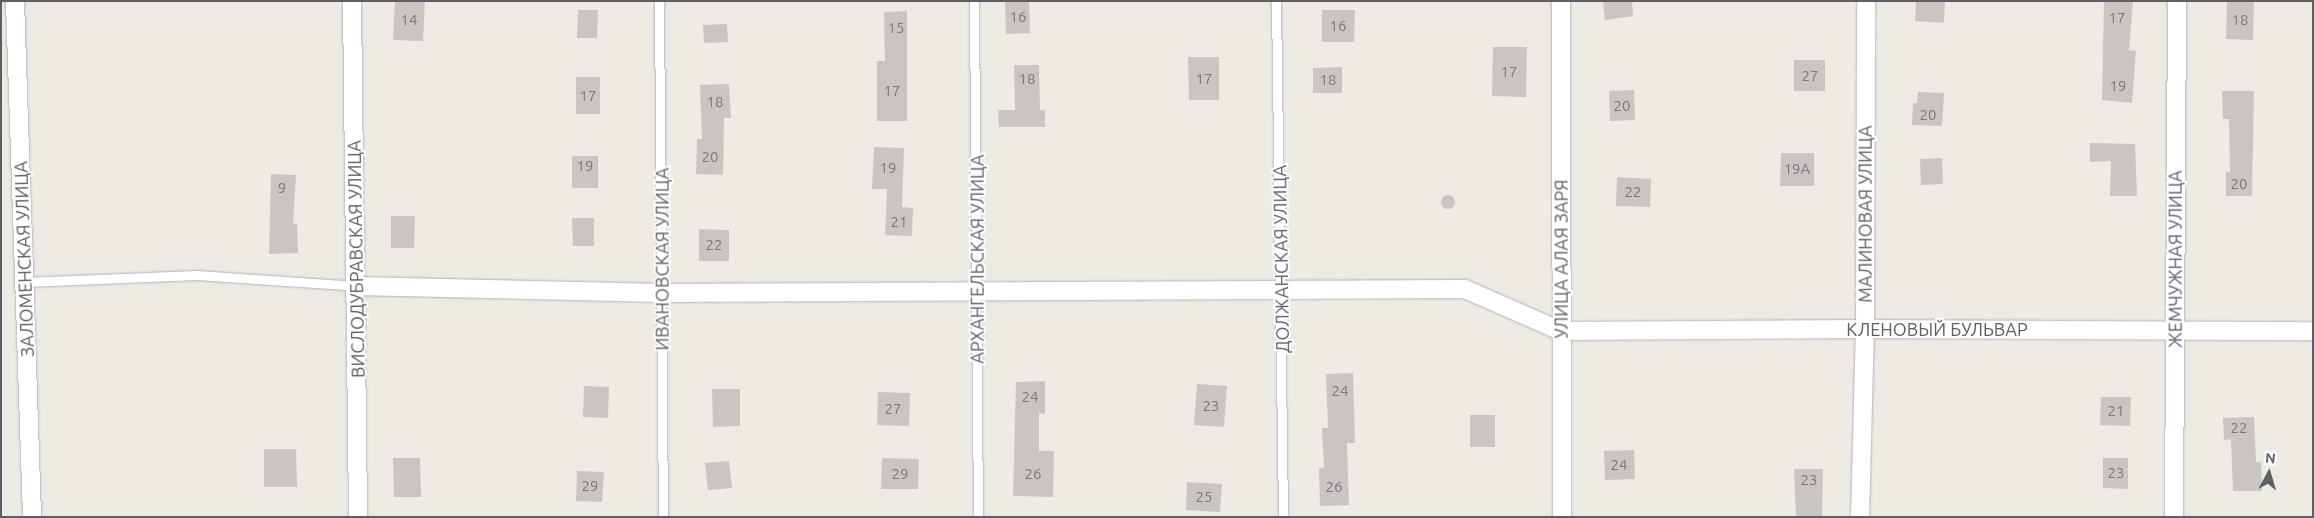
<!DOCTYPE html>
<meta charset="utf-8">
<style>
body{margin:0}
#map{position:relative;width:2314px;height:518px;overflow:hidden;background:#eeeae4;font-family:Ubuntu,sans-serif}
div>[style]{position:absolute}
.building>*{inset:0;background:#c9c5c2}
.round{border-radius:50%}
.roads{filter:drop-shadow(0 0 1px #b2b5b8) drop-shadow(0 0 1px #b2b5b8)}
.lane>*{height:9px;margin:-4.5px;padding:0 4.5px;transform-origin:4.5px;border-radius:4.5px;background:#fff}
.street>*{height:18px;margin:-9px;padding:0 9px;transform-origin:9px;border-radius:9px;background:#fff}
span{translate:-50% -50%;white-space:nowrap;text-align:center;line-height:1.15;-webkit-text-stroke:4px #fff;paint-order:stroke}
.number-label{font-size:15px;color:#77797c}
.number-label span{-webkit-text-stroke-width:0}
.street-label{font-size:18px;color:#5c6064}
.frame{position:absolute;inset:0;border:2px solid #5c6064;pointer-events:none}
.north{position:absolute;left:2244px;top:448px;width:50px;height:50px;-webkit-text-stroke:4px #fff;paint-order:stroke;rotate:6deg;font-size:14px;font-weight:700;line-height:20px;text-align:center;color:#5c6064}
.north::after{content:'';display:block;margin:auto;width:18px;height:22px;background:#5c6064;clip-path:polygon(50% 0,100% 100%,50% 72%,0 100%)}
</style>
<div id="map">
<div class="building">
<div style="clip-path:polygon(395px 1px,425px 1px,423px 41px,393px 40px)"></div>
<div style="clip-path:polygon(1005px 1px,1029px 1px,1030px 33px,1006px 34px)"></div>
<div style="clip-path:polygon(1603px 1px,1632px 1px,1633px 16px,1605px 20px)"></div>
<div style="clip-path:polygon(1916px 1px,1945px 1px,1944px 23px,1915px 21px)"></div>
<div style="clip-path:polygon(2104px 1px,2133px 1px,2129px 50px,2136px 51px,2132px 103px,2102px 100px)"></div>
<div style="clip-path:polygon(2227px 1px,2254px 1px,2253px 40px,2226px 39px)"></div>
<div style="clip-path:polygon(578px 10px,598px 10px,597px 38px,577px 38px)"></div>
<div style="clip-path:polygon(1322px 10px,1355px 10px,1354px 42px,1322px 42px)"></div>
<div style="clip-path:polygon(907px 11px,907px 121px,877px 121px,877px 61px,885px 61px,884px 12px)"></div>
<div style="clip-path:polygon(727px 24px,728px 42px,704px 43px,703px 25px)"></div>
<div style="clip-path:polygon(1493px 47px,1527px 47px,1526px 97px,1492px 96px)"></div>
<div style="clip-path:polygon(1188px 57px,1219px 57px,1219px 100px,1189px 100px)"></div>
<div style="clip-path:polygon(1794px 60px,1825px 60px,1825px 91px,1794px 91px)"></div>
<div style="clip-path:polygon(1014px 65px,1039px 65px,1040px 110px,1045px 110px,1045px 127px,999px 127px,998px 110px,1015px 110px)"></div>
<div style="clip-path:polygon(1342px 67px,1342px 93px,1313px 93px,1313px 68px)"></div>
<div style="clip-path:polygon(576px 77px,600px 77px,600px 114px,576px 114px)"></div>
<div style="clip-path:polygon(729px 84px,731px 118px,724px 118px,723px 175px,696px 174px,697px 139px,702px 139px,700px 85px)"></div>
<div style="clip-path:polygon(1634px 90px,1635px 120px,1610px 121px,1609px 91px)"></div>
<div style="clip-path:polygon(2222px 91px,2254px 91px,2252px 196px,2226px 196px,2226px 172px,2230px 172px,2229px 119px,2223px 119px)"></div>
<div style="clip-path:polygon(1918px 92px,1944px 93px,1942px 126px,1912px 125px,1913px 103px,1917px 103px)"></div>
<div style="clip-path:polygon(2090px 143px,2135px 144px,2137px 196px,2110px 196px,2111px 161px,2090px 162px)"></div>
<div style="clip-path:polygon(874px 147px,904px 148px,902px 207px,913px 208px,912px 236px,885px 235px,887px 189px,872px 189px)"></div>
<div style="clip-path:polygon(1781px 153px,1814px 153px,1814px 186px,1780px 186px)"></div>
<div style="clip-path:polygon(572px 156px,598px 156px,598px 188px,572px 188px)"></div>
<div style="clip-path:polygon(1942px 158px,1943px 184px,1921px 185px,1920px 159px)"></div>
<div style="clip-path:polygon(271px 174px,296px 175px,293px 224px,297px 223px,298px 253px,269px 254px)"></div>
<div style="clip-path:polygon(1617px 177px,1651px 179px,1650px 207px,1616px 206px)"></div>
<div class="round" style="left:1441px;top:195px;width:14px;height:14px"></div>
<div style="clip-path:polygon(391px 216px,415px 216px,414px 248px,391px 248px)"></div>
<div style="clip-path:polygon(572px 218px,594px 218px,594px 246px,573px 246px)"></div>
<div style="clip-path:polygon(699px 229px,729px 230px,729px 261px,699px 261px)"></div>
<div style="clip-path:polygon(1353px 373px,1355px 443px,1347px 443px,1349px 505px,1320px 506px,1319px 468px,1324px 468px,1322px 428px,1328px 428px,1326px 374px)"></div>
<div style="clip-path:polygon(1045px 381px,1045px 414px,1039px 413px,1039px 451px,1054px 451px,1053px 497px,1013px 496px,1016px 382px)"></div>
<div style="clip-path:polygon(1197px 384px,1227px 386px,1224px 427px,1194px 425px)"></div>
<div style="clip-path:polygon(584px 386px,609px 387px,608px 418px,583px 417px)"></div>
<div style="clip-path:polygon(712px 389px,740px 389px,740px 426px,713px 427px)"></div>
<div style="clip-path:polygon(878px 392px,910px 393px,909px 426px,877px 425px)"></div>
<div style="clip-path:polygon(2101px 397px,2131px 397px,2130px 426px,2100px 425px)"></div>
<div style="clip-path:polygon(1470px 415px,1495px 415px,1495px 447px,1470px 447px)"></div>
<div style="clip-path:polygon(2254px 417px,2256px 462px,2261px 462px,2262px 491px,2233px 491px,2231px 439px,2224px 440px,2223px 418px)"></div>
<div style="clip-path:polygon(264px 449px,296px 449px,297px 487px,264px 487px)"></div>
<div style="clip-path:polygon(1634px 450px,1635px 479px,1605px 480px,1604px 451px)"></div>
<div style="clip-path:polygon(393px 458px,420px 458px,421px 497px,394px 497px)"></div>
<div style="clip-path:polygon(882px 458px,919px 459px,918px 489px,881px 489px)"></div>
<div style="clip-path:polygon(2103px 458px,2128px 458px,2128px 489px,2103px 488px)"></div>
<div style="clip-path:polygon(729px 461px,732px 488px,708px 490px,705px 463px)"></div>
<div style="clip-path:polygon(1794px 469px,1823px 469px,1822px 517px,1796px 517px)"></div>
<div style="clip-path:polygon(577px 471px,604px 472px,602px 502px,576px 501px)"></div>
<div style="clip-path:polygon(1187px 482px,1222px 484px,1220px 512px,1186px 510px)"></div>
</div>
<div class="roads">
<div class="lane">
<div style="left:659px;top:1px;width:516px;rotate:89.56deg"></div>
<div style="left:974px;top:1px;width:516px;rotate:89.56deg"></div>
<div style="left:1276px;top:1px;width:516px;rotate:89.22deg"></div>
<div style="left:25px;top:282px;width:172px;rotate:-2.3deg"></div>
<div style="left:197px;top:275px;width:160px;rotate:3.9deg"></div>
</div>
<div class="street">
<div style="left:15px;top:1px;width:516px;rotate:88.11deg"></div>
<div style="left:352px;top:1px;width:516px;rotate:89.33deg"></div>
<div style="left:1561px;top:1px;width:516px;rotate:89.89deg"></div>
<div style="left:357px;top:286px;width:305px;rotate:1.3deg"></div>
<div style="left:662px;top:293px;width:803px;rotate:-0.29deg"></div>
<div style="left:1465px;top:289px;width:105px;rotate:23.6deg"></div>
<div style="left:1561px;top:331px;width:304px;rotate:-0.4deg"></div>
<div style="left:1865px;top:329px;width:448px;rotate:0.3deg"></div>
<div style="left:1860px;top:517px;width:188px;rotate:-88.5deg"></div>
<div style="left:1865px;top:329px;width:328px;rotate:-89.8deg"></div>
<div style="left:2174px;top:517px;width:516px;rotate:-89.67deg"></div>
</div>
</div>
<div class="number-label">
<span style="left:1018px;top:17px">16</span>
<span style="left:2117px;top:18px">17</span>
<span style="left:409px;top:20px">14</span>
<span style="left:2240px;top:20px">18</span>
<span style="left:1338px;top:26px">16</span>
<span style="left:896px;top:28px">15</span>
<span style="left:1509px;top:72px">17</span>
<span style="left:1810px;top:76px">27</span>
<span style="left:1027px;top:79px">18</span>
<span style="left:1204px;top:79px">17</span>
<span style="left:1328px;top:80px">18</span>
<span style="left:2118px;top:86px">19</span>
<span style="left:892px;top:91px">17</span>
<span style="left:588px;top:96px">17</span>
<span style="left:715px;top:102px">18</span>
<span style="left:1622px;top:106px">20</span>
<span style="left:1928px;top:115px">20</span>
<span style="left:710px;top:157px">20</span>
<span style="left:585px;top:166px">19</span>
<span style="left:888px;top:168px">19</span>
<span style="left:1797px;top:169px">19А</span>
<span style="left:2239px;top:184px">20</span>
<span style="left:282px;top:188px">9</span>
<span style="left:1633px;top:192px">22</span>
<span style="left:899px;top:222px">21</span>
<span style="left:714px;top:245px">22</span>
<span style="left:1340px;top:391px">24</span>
<span style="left:1030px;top:397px">24</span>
<span style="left:1211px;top:406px">23</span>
<span style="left:893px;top:409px">27</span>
<span style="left:2116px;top:411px">21</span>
<span style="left:2239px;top:428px">22</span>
<span style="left:1619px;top:465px">24</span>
<span style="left:2116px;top:473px">23</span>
<span style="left:900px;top:474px">29</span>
<span style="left:1033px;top:474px">26</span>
<span style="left:1809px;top:480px">23</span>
<span style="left:590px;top:486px">29</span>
<span style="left:1334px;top:487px">26</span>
<span style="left:1204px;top:497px">25</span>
</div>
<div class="street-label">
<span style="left:1865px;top:214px;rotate:-90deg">МАЛИНОВАЯ УЛИЦА</span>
<span style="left:24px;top:259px;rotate:-92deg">ЗАЛОМЕНСКАЯ УЛИЦА</span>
<span style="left:356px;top:259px;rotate:-91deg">ВИСЛОДУБРАВСКАЯ УЛИЦА</span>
<span style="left:662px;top:259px;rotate:-90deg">ИВАНОВСКАЯ УЛИЦА</span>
<span style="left:977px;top:259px;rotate:-90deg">АРХАНГЕЛЬСКАЯ УЛИЦА</span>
<span style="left:1281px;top:259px;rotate:-91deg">ДОЛЖАНСКАЯ УЛИЦА</span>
<span style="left:1561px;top:259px;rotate:-90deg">УЛИЦА АЛАЯ ЗАРЯ</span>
<span style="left:2175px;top:259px;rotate:-90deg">ЖЕМЧУЖНАЯ УЛИЦА</span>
<span style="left:1937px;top:329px">КЛЕНОВЫЙ БУЛЬВАР</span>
</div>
<div class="frame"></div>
<div class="north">N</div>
</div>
